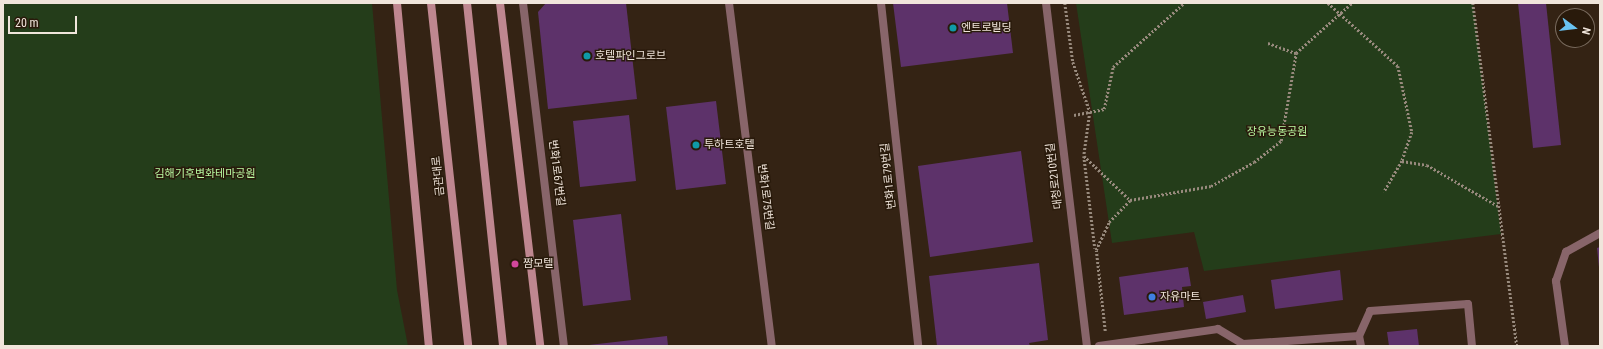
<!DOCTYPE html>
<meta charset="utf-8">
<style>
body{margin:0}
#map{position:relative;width:1603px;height:349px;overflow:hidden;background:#342314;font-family:"Roboto Condensed","Noto Sans KR",sans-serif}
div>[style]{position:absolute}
.green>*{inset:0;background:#243d1a}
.building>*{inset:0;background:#5d326a}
.path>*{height:2.5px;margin-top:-1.25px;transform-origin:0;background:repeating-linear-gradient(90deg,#988a7d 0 2px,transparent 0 4px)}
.service>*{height:8px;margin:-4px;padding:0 4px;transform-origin:4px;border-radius:4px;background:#88656a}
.minor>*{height:8px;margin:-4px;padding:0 4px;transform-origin:4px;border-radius:4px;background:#88656a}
.secondary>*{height:8px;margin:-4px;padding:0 4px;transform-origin:4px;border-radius:4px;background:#bf8790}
.dots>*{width:11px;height:11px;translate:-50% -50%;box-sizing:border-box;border:2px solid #291a0b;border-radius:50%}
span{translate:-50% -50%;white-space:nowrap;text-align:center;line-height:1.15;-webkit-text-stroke:3px #291a0b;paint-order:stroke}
.poi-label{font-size:11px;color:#f0e5db}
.left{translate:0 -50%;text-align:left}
.park-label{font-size:11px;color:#b8f9a1}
.street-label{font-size:11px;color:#f0e5db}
.frame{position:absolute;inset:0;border:4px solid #f0e5db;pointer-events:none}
.north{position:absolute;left:1555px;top:8px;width:40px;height:40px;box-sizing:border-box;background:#291a0b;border:1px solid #796b5e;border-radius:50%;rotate:105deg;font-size:11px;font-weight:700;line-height:16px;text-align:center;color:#f0e5db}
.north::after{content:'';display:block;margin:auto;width:14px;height:18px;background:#69c3f1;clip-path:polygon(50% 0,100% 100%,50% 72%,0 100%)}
.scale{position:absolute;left:8px;top:16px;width:69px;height:18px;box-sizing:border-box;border:2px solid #f0e5db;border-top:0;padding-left:5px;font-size:12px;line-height:14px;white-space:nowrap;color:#f0e5db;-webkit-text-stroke:3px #291a0b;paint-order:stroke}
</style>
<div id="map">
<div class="green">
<div style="clip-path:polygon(3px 3px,372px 3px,397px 290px,408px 346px,3px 346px)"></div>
<div style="clip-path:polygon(1076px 3px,1473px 3px,1501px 234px,1204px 271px,1194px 232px,1112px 243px)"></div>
</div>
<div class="building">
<div style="clip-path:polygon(546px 3px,626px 3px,637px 99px,548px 109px,538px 12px)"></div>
<div style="clip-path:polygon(893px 3px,1007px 3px,1013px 53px,901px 67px)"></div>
<div style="clip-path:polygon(1518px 3px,1546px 3px,1561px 145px,1533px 148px)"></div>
<div style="clip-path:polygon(716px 101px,726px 184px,676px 190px,666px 107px)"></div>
<div style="clip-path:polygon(629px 115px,636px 181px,580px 187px,573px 121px)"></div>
<div style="clip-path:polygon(1021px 151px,1033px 242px,930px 257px,918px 166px)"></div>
<div style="clip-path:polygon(621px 214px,631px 300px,583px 306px,573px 220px)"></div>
<div style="clip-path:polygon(1600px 247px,1600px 267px,1599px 267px,1597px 248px)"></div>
<div style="clip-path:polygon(1039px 263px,1048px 340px,1029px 343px,1030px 346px,937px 346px,929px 276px)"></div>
<div style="clip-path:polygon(1188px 267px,1191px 286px,1182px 287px,1184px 307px,1124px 315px,1119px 277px)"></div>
<div style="clip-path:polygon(1340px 270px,1343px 300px,1275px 309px,1271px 280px)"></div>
<div style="clip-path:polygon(1243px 295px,1246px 312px,1206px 319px,1203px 302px)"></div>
<div style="clip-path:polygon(1417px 329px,1419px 346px,1389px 346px,1387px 332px)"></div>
<div style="clip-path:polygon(667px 336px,668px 346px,590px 346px,589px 345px)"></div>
</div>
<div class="path">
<div style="left:1065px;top:3px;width:60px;rotate:82.3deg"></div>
<div style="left:1073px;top:62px;width:53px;rotate:71.2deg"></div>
<div style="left:1090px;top:112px;width:44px;rotate:97.8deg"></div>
<div style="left:1084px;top:156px;width:93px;rotate:83.2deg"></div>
<div style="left:1328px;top:3px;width:94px;rotate:42deg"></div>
<div style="left:1398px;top:66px;width:67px;rotate:78deg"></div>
<div style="left:1412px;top:132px;width:31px;rotate:109deg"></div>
<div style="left:1402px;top:161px;width:36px;rotate:120deg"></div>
<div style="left:1473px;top:3px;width:346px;rotate:82.7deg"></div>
<div style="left:1268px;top:43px;width:30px;rotate:20deg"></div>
<div style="left:1074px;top:115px;width:31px;rotate:-11deg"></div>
<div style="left:1104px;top:109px;width:43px;rotate:-77.9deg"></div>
<div style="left:1113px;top:67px;width:96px;rotate:-42deg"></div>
<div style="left:1084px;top:156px;width:64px;rotate:43.7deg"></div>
<div style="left:1402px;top:161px;width:25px;rotate:9deg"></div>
<div style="left:1427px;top:165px;width:82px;rotate:30deg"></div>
<div style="left:1105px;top:331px;width:81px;rotate:-96.3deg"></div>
<div style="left:1096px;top:250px;width:31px;rotate:-65deg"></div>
<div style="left:1109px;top:222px;width:30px;rotate:-46deg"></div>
<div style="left:1130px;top:200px;width:82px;rotate:-9.8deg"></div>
<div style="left:1211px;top:186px;width:49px;rotate:-29.2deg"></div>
<div style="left:1254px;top:162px;width:34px;rotate:-38deg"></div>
<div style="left:1281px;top:141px;width:89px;rotate:-80.3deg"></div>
<div style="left:1296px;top:53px;width:75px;rotate:-41.8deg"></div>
</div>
<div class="service">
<div style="left:1099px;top:346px;width:120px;rotate:-8.1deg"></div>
<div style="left:1218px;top:329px;width:29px;rotate:31deg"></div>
<div style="left:1243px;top:344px;width:116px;rotate:-3.9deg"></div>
<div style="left:1361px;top:346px;width:10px;rotate:-101deg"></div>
<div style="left:1359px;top:336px;width:27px;rotate:-66deg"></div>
<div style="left:1370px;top:311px;width:98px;rotate:-4.1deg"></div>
<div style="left:1468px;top:304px;width:42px;rotate:84.6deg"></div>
<div style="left:1565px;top:346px;width:66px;rotate:-97.9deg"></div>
<div style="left:1556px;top:281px;width:31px;rotate:-71deg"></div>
<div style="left:1566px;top:252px;width:39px;rotate:-29deg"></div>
</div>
<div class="minor">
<div style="left:523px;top:3px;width:345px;rotate:83.2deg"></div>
<div style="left:729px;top:3px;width:346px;rotate:82.9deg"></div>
<div style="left:881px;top:3px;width:345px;rotate:83.8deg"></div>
<div style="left:1046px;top:3px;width:345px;rotate:83.2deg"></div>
</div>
<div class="secondary">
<div style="left:397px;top:3px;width:344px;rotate:84.7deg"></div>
<div style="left:431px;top:3px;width:345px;rotate:83.8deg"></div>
<div style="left:467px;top:3px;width:345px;rotate:84deg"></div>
<div style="left:500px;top:3px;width:345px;rotate:83.3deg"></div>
</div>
<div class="dots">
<div style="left:953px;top:28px;background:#0f9aa8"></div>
<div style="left:587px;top:56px;background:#0f9aa8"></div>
<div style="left:696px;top:145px;background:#0f9aa8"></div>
<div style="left:515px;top:264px;background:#d1479c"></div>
<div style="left:1152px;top:297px;background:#3f7fe0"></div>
</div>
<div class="poi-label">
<span class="left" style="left:961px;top:28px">엔트로빌딩</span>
<span class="left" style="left:595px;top:56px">호텔파인그로브</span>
<span class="left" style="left:704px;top:145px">투하트호텔</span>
<span class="left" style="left:523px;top:264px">짬모텔</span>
<span class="left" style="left:1160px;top:297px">자유마트</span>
</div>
<div class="park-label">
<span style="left:1277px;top:132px">장유능동공원</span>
<span style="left:205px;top:174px">김해기후변화테마공원</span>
</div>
<div class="street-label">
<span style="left:556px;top:173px;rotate:83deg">번화1로67번길</span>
<span style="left:439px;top:176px;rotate:-96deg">금관대로</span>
<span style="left:889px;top:176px;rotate:-96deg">번화1로79번길</span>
<span style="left:1055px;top:176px;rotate:-97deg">대청로210번길</span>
<span style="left:765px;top:197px;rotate:83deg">번화1로75번길</span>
</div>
<div class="frame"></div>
<div class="north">N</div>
<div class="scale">20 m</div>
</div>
